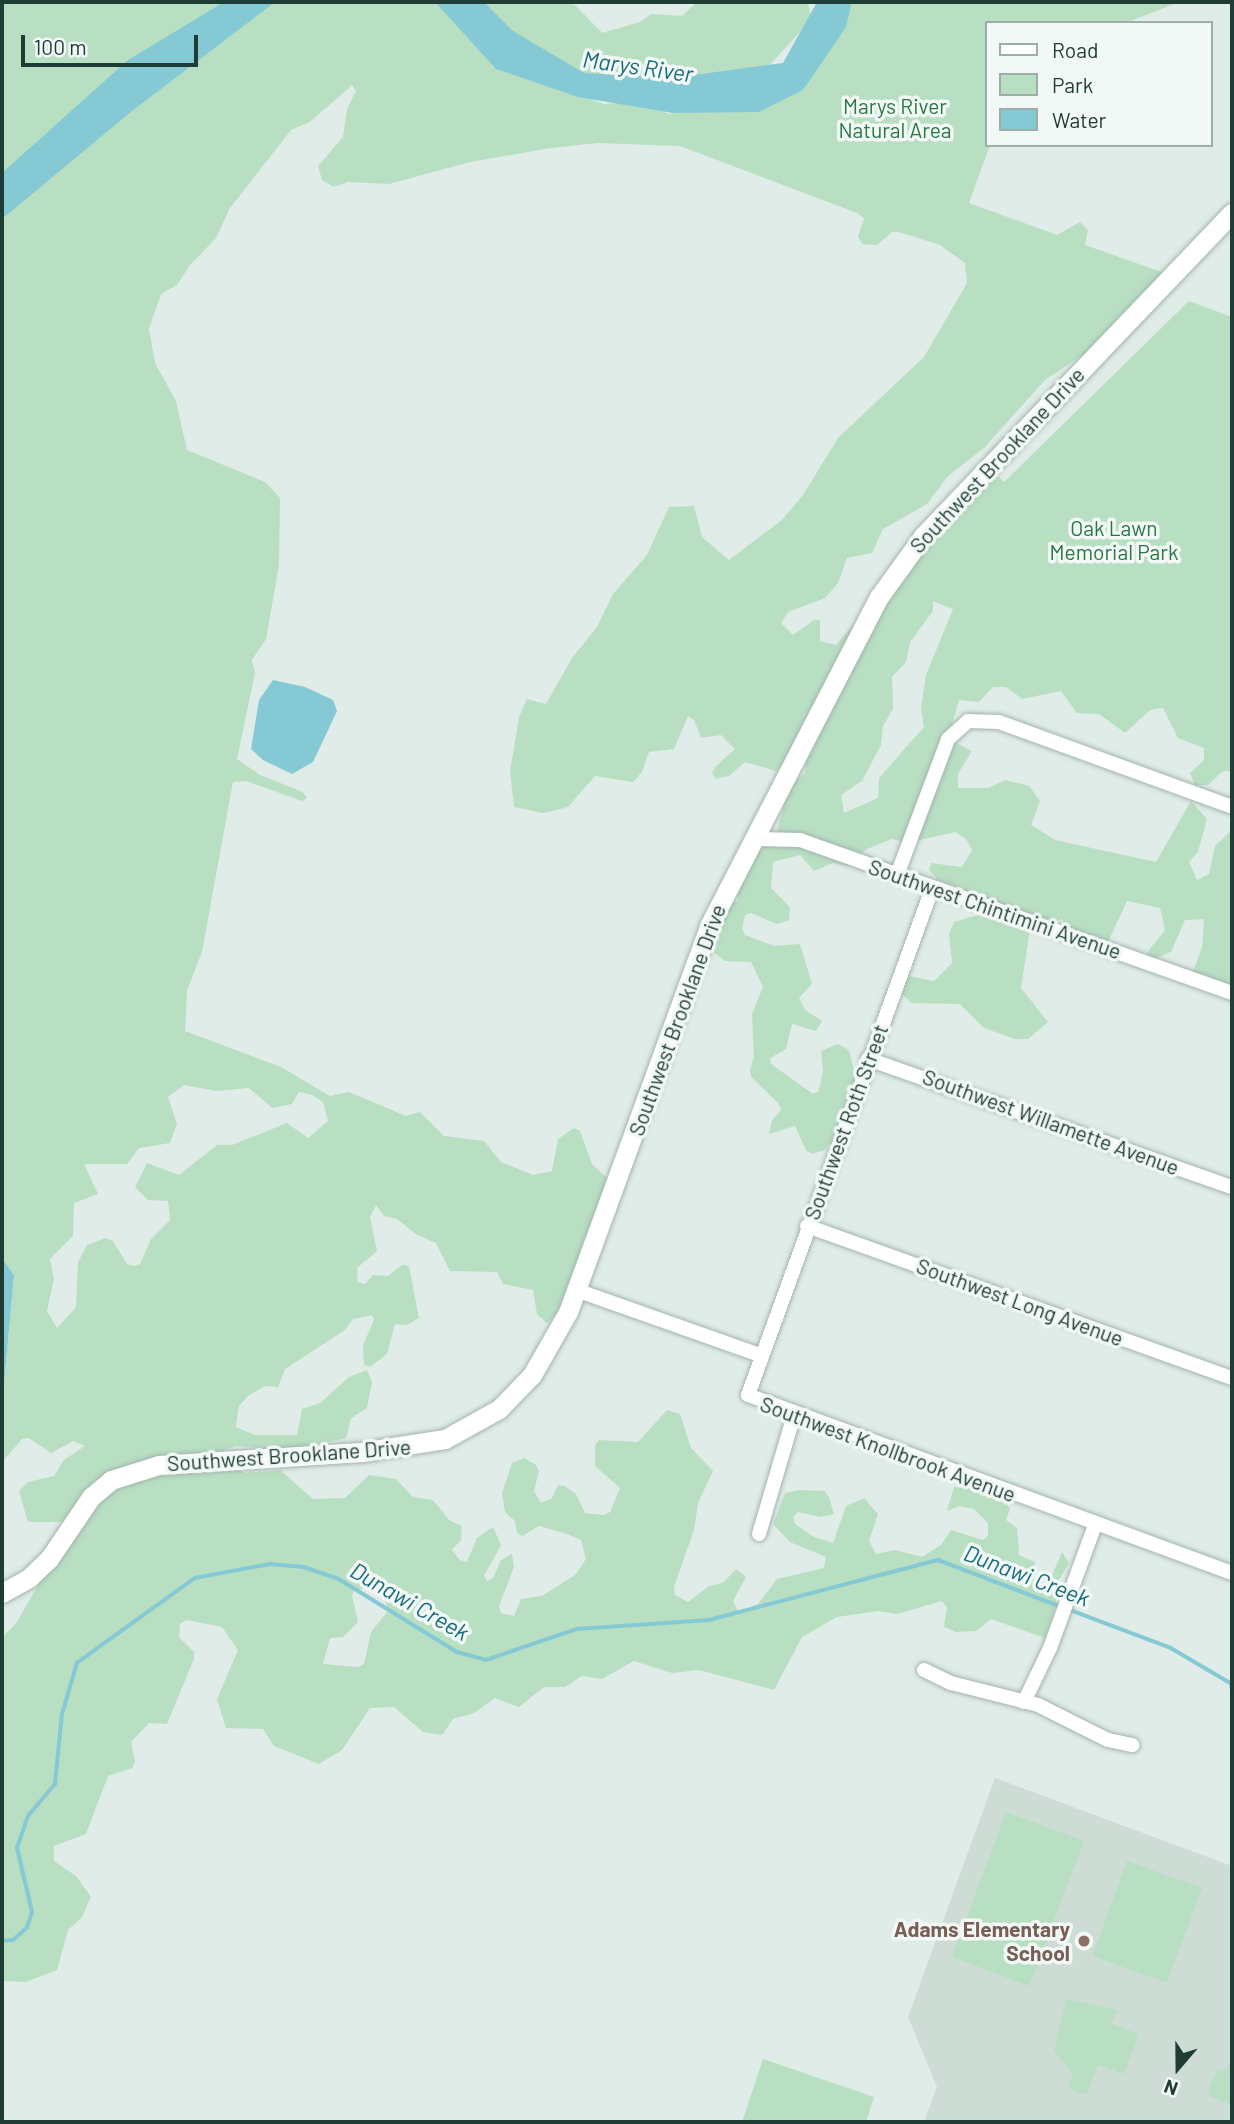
<!DOCTYPE html>
<style>
body{margin:0}
#map{position:relative;width:1234px;height:2124px;overflow:hidden;background:#e0ece7;font-family:Barlow,sans-serif}
div>[style]{position:absolute}
.built>*{inset:0;background:#cedcd6}
.green>*{inset:0;background:#b8dfc2}
.water>*{inset:0;background:#85c9d5}
.stream>*{height:3.5px;margin:-1.75px;padding:0 1.75px;transform-origin:1.75px;border-radius:1.75px;background:#85c9d5}
.roads{filter:drop-shadow(0 0 2px #a3b4ae) drop-shadow(0 0 2px #a3b4ae)}
.street>*{height:14px;margin:-7px;padding:0 7px;transform-origin:7px;border-radius:7px;background:#fff}
.secondary>*{height:19px;margin:-9.5px;padding:0 9.5px;transform-origin:9.5px;border-radius:9.5px;background:#fff}
.dots>*{width:19px;height:19px;translate:-50% -50%;box-sizing:border-box;border:4px solid #f1f8f5;border-radius:50%}
span{translate:-50% -50%;white-space:nowrap;text-align:center;line-height:1.15;-webkit-text-stroke:7px #f1f8f5;paint-order:stroke}
.park-label{font-size:21px;color:#287745}
.street-label{font-size:21px;color:#203d35}
.education-label{font-size:21px;color:#785e54;font-weight:700}
.right{translate:-100% -50%;text-align:right}
.water-label{font-size:23px;color:#176d7d;font-style:italic}
.frame{position:absolute;inset:0;border:4px solid #203d35;pointer-events:none}
.legend{position:absolute;left:985px;top:21px;width:228px;height:126px;box-sizing:border-box;background:#f1f8f5;border:2px solid #9dada8;margin:0;padding:9px 12px;list-style:none;font-size:21px;color:#203d35}
.legend li{display:flex;align-items:center;gap:14px;height:35px}
.legend b{width:35px;border:2px solid #9dada8}
.north{position:absolute;left:1143px;top:2033px;width:70px;height:70px;-webkit-text-stroke:5px #f1f8f5;paint-order:stroke;rotate:200deg;font-size:19px;font-weight:700;line-height:28px;text-align:center;color:#203d35}
.north::after{content:'';display:block;margin:auto;width:24px;height:32px;background:#203d35;clip-path:polygon(50% 0,100% 100%,50% 72%,0 100%)}
.scale{position:absolute;left:21px;top:35px;width:177px;height:32px;box-sizing:border-box;border:4px solid #203d35;border-top:0;padding-left:9px;font-size:21px;line-height:24px;white-space:nowrap;color:#203d35;-webkit-text-stroke:5px #f1f8f5;paint-order:stroke}
</style>
<div id="map">
<div class="built">
<div style="clip-path:polygon(995px 1778px,1232px 1866px,1232px 2122px,924px 2122px,937px 2087px,908px 2017px)"></div>
</div>
<div class="green">
<div style="clip-path:polygon(2px 2px,227px 2px,2px 188px)"></div>
<div style="clip-path:polygon(evenodd,250px 2px,442px 2px,566px 91px,604px 104px,633px 102px,670px 114px,777px 81px,840px 2px,1179px 2px,1126px 23px,987px 23px,990px 145px,969px 203px,1057px 235px,1080px 222px,1088px 230px,1085px 245px,1173px 276px,1099px 344px,1045px 380px,984px 448px,948px 476px,927px 504px,883px 529px,872px 553px,847px 558px,838px 583px,825px 598px,788px 612px,781px 623px,793px 635px,814px 620px,820px 620px,820px 641px,836px 645px,903px 566px,990px 477px,996px 474px,1004px 482px,1189px 301px,1232px 317px,1232px 771px,1223px 771px,1208px 785px,1195px 785px,1190px 773px,1204px 760px,1204px 748px,1178px 738px,1163px 708px,1150px 710px,1125px 733px,1099px 714px,1077px 713px,1061px 691px,1022px 699px,1006px 687px,993px 687px,979px 702px,959px 700px,949px 734px,950px 740px,972px 751px,958px 774px,958px 788px,988px 788px,1006px 780px,1029px 786px,1040px 801px,1031px 825px,1055px 840px,1156px 862px,1191px 801px,1207px 819px,1198px 852px,1189px 862px,1197px 880px,1209px 874px,1215px 846px,1232px 830px,1232px 991px,1193px 972px,1202px 947px,1204px 919px,1185px 920px,1171px 952px,1153px 959px,1147px 956px,1149px 950px,1165px 930px,1160px 908px,1127px 901px,1108px 942px,1090px 952px,1077px 950px,1062px 919px,1030px 929px,1021px 988px,1048px 1022px,1028px 1039px,1015px 1039px,984px 1028px,960px 1004px,912px 1003px,902px 994px,909px 976px,934px 981px,952px 963px,949px 934px,954px 922px,984px 913px,965px 889px,938px 880px,929px 870px,931px 863px,962px 867px,972px 850px,966px 839px,955px 832px,907px 843px,892px 839px,867px 849px,847px 866px,833px 863px,814px 871px,800px 855px,773px 862px,771px 888px,790px 907px,789px 920px,777px 924px,751px 913px,745px 915px,742px 928px,745px 935px,774px 946px,800px 944px,812px 984px,799px 998px,805px 1010px,822px 1021px,816px 1031px,792px 1024px,786px 1049px,770px 1058px,771px 1064px,813px 1094px,819px 1091px,823px 1071px,821px 1051px,838px 1044px,849px 1050px,855px 1074px,843px 1124px,825px 1150px,812px 1154px,806px 1150px,795px 1126px,769px 1134px,772px 1120px,781px 1110px,779px 1104px,751px 1077px,750px 1070px,754px 1057px,752px 1014px,763px 987px,751px 962px,725px 961px,708px 948px,724px 905px,738px 901px,738px 874px,746px 852px,776px 836px,788px 787px,805px 773px,809px 733px,776px 771px,745px 762px,729px 776px,716px 779px,712px 773px,715px 767px,735px 749px,721px 735px,701px 738px,694px 720px,688px 716px,674px 749px,649px 752px,642px 772px,633px 782px,595px 776px,568px 807px,543px 813px,514px 807px,510px 771px,519px 717px,527px 699px,546px 704px,572px 658px,597px 627px,613px 594px,647px 555px,669px 507px,694px 506px,702px 537px,729px 560px,782px 520px,803px 495px,838px 438px,924px 357px,967px 283px,965px 263px,940px 245px,899px 232px,892px 232px,877px 245px,862px 244px,858px 237px,864px 218px,857px 213px,680px 146px,598px 143px,551px 148px,470px 162px,389px 184px,348px 182px,334px 187px,322px 180px,318px 166px,343px 137px,347px 109px,356px 91px,352px 85px,310px 122px,291px 130px,230px 208px,216px 238px,189px 266px,178px 284px,161px 294px,149px 329px,155px 363px,176px 401px,187px 450px,265px 482px,280px 498px,279px 565px,266px 639px,252px 660px,255px 673px,237px 759px,260px 775px,303px 792px,307px 798px,302px 801px,246px 781px,233px 782px,202px 952px,187px 991px,185px 1031px,281px 1067px,330px 1096px,349px 1092px,406px 1116px,420px 1112px,444px 1136px,484px 1141px,501px 1162px,533px 1175px,552px 1171px,558px 1139px,574px 1128px,580px 1131px,592px 1164px,607px 1178px,610px 1191px,561px 1310px,547px 1323px,537px 1314px,533px 1290px,503px 1284px,497px 1272px,450px 1271px,436px 1243px,417px 1235px,397px 1219px,384px 1216px,376px 1205px,370px 1217px,377px 1251px,357px 1268px,358px 1282px,365px 1284px,373px 1275px,388px 1276px,402px 1265px,409px 1266px,419px 1318px,407px 1325px,395px 1324px,387px 1354px,370px 1367px,364px 1365px,363px 1345px,374px 1320px,372px 1315px,353px 1319px,345px 1330px,285px 1369px,278px 1387px,265px 1386px,248px 1396px,239px 1406px,236px 1427px,255px 1435px,297px 1435px,302px 1409px,320px 1403px,349px 1377px,367px 1370px,372px 1382px,367px 1408px,351px 1418px,346px 1438px,290px 1450px,236px 1446px,200px 1458px,246px 1473px,280px 1470px,313px 1499px,345px 1498px,369px 1475px,396px 1479px,413px 1497px,433px 1500px,450px 1521px,462px 1526px,461px 1540px,452px 1550px,460px 1560px,467px 1562px,477px 1538px,493px 1527px,501px 1545px,484px 1576px,487px 1581px,493px 1578px,501px 1560px,512px 1554px,514px 1567px,499px 1606px,501px 1613px,514px 1616px,521px 1599px,542px 1596px,575px 1575px,586px 1559px,581px 1540px,564px 1533px,539px 1526px,522px 1536px,517px 1533px,515px 1521px,505px 1512px,502px 1493px,512px 1463px,524px 1458px,536px 1465px,539px 1471px,534px 1491px,541px 1503px,552px 1498px,558px 1485px,565px 1486px,576px 1494px,585px 1513px,604px 1515px,610px 1512px,620px 1488px,595px 1466px,595px 1445px,599px 1440px,638px 1442px,667px 1410px,680px 1414px,691px 1448px,713px 1471px,698px 1503px,694px 1530px,674px 1587px,675px 1595px,688px 1602px,709px 1586px,723px 1583px,736px 1569px,746px 1577px,733px 1601px,738px 1612px,758px 1604px,777px 1579px,824px 1568px,826px 1557px,790px 1542px,773px 1524px,785px 1493px,799px 1490px,825px 1491px,829px 1497px,834px 1514px,821px 1517px,798px 1512px,793px 1517px,795px 1524px,814px 1537px,833px 1543px,846px 1506px,864px 1498px,878px 1514px,869px 1541px,876px 1554px,895px 1550px,922px 1557px,941px 1545px,951px 1530px,983px 1540px,988px 1535px,988px 1523px,974px 1509px,959px 1506px,947px 1511px,954px 1487px,999px 1490px,1010px 1509px,1006px 1520px,1017px 1528px,1019px 1555px,1035px 1562px,1032px 1575px,1036px 1581px,1049px 1582px,1062px 1552px,1069px 1563px,1056px 1585px,1056px 1605px,1045px 1638px,991px 1619px,976px 1631px,956px 1632px,944px 1627px,947px 1607px,942px 1601px,897px 1614px,878px 1611px,837px 1617px,802px 1637px,774px 1690px,699px 1670px,672px 1673px,634px 1661px,602px 1679px,582px 1676px,565px 1687px,544px 1687px,519px 1707px,495px 1698px,474px 1713px,453px 1719px,442px 1735px,423px 1732px,394px 1707px,370px 1708px,342px 1750px,319px 1764px,274px 1746px,263px 1729px,226px 1728px,217px 1699px,238px 1650px,222px 1627px,186px 1620px,180px 1624px,179px 1637px,194px 1652px,194px 1659px,167px 1724px,149px 1723px,131px 1742px,135px 1762px,132px 1768px,108px 1776px,86px 1834px,54px 1846px,54px 1861px,76px 1876px,91px 1897px,82px 1917px,68px 1930px,57px 1970px,26px 1982px,2px 1981px,2px 1638px,17px 1622px,41px 1580px,65px 1522px,28px 1522px,19px 1491px,28px 1482px,54px 1476px,64px 1460px,85px 1446px,73px 1441px,51px 1453px,29px 1438px,22px 1439px,2px 1462px,2px 1405px,14px 1275px,2px 1258px,2px 206px,250px 2px,933px 601px,953px 609px,926px 675px,921px 708px,924px 727px,879px 778px,878px 798px,844px 813px,841px 795px,862px 781px,881px 745px,883px 726px,893px 709px,892px 677px,906px 662px,910px 642px,933px 611px,933px 601px,250px 2px,184px 1085px,216px 1091px,249px 1088px,272px 1108px,292px 1104px,299px 1092px,312px 1095px,323px 1102px,328px 1121px,308px 1138px,287px 1123px,232px 1145px,217px 1145px,179px 1175px,147px 1163px,135px 1187px,148px 1200px,168px 1201px,170px 1220px,151px 1239px,140px 1264px,134px 1266px,127px 1264px,113px 1241px,106px 1238px,87px 1245px,78px 1262px,76px 1307px,57px 1328px,47px 1311px,54px 1279px,50px 1259px,73px 1236px,74px 1203px,98px 1194px,84px 1164px,127px 1164px,139px 1148px,170px 1143px,177px 1124px,168px 1097px,184px 1085px,250px 2px,366px 1588px,384px 1597px,388px 1611px,371px 1632px,364px 1664px,358px 1667px,323px 1664px,330px 1638px,343px 1637px,358px 1622px,352px 1596px,354px 1590px,366px 1588px)"></div>
<div style="clip-path:polygon(465px 2px,563px 2px,575px 5px,602px 33px,640px 22px,651px 14px,682px 16px,697px 2px,808px 2px,811px 20px,754px 82px,579px 73px)"></div>
<div style="clip-path:polygon(1006px 1812px,1084px 1841px,1029px 1986px,952px 1957px)"></div>
<div style="clip-path:polygon(1127px 1861px,1202px 1888px,1167px 1983px,1092px 1956px)"></div>
<div style="clip-path:polygon(1066px 1999px,1117px 2010px,1112px 2024px,1139px 2034px,1124px 2074px,1098px 2065px,1087px 2093px,1080px 2094px,1069px 2088px,1073px 2073px,1054px 2051px)"></div>
<div style="clip-path:polygon(763px 2059px,874px 2097px,866px 2122px,742px 2122px)"></div>
<div style="clip-path:polygon(1232px 2060px,1232px 2105px,1207px 2095px,1216px 2072px,1225px 2070px)"></div>
</div>
<div class="water">
<div style="clip-path:polygon(224px 2px,282px 2px,271px 5px,132px 111px,2px 219px,2px 173px,128px 60px)"></div>
<div style="clip-path:polygon(435px 2px,484px 2px,513px 31px,584px 73px,672px 78px,783px 63px,817px 2px,852px 2px,846px 27px,803px 90px,759px 112px,673px 113px,578px 97px,496px 69px)"></div>
<div style="clip-path:polygon(273px 680px,305px 687px,333px 700px,337px 711px,313px 762px,292px 774px,263px 760px,251px 749px,259px 700px)"></div>
<div style="clip-path:polygon(2px 1258px,14px 1275px,2px 1405px)"></div>
</div>
<div class="stream">
<div style="left:1070px;top:1610px;width:108px;rotate:20.6deg"></div>
<div style="left:1171px;top:1648px;width:71px;rotate:30.5deg"></div>
<div style="left:1232px;top:1684px;width:4px;rotate:90deg"></div>
<div style="left:2px;top:1941px;width:11px;rotate:-5deg"></div>
<div style="left:13px;top:1940px;width:18px;rotate:-41deg"></div>
<div style="left:27px;top:1928px;width:17px;rotate:-73deg"></div>
<div style="left:32px;top:1912px;width:66px;rotate:-103.2deg"></div>
<div style="left:17px;top:1848px;width:34px;rotate:-71deg"></div>
<div style="left:28px;top:1816px;width:42px;rotate:-49.8deg"></div>
<div style="left:55px;top:1784px;width:70px;rotate:-84.3deg"></div>
<div style="left:62px;top:1714px;width:53px;rotate:-73.6deg"></div>
<div style="left:77px;top:1663px;width:145px;rotate:-35.8deg"></div>
<div style="left:195px;top:1578px;width:76px;rotate:-10.6deg"></div>
<div style="left:270px;top:1564px;width:34px;rotate:5deg"></div>
<div style="left:304px;top:1567px;width:37px;rotate:19deg"></div>
<div style="left:339px;top:1579px;width:139px;rotate:31.7deg"></div>
<div style="left:457px;top:1652px;width:30px;rotate:15deg"></div>
<div style="left:486px;top:1660px;width:96px;rotate:-18.8deg"></div>
<div style="left:577px;top:1629px;width:132px;rotate:-3.9deg"></div>
<div style="left:709px;top:1620px;width:237px;rotate:-14.7deg"></div>
<div style="left:938px;top:1560px;width:133px;rotate:20.8deg"></div>
</div>
<div class="roads">
<div class="street">
<div style="left:756px;top:839px;width:44px;rotate:1.3deg"></div>
<div style="left:800px;top:840px;width:458px;rotate:19.5deg"></div>
<div style="left:897px;top:875px;width:145px;rotate:-69.4deg"></div>
<div style="left:948px;top:739px;width:27px;rotate:-42deg"></div>
<div style="left:968px;top:721px;width:31px;rotate:2deg"></div>
<div style="left:999px;top:722px;width:248px;rotate:20deg"></div>
<div style="left:932px;top:889px;width:538px;rotate:109.98deg"></div>
<div style="left:748px;top:1395px;width:516px;rotate:20.19deg"></div>
<div style="left:868px;top:1059px;width:386px;rotate:19.4deg"></div>
<div style="left:807px;top:1226px;width:451px;rotate:19.7deg"></div>
<div style="left:576px;top:1290px;width:195px;rotate:19.5deg"></div>
<div style="left:759px;top:1534px;width:124px;rotate:-73.6deg"></div>
<div style="left:924px;top:1670px;width:30px;rotate:26deg"></div>
<div style="left:951px;top:1683px;width:90px;rotate:14.2deg"></div>
<div style="left:1038px;top:1705px;width:78px;rotate:26.6deg"></div>
<div style="left:1108px;top:1740px;width:25px;rotate:12deg"></div>
<div style="left:1024px;top:1702px;width:60px;rotate:-64.3deg"></div>
<div style="left:1050px;top:1648px;width:131px;rotate:-69.9deg"></div>
</div>
<div class="secondary">
<div style="left:2px;top:1593px;width:31px;rotate:-29deg"></div>
<div style="left:29px;top:1578px;width:28px;rotate:-44deg"></div>
<div style="left:49px;top:1559px;width:75px;rotate:-55.9deg"></div>
<div style="left:91px;top:1497px;width:26px;rotate:-40deg"></div>
<div style="left:111px;top:1480px;width:50px;rotate:-17.4deg"></div>
<div style="left:159px;top:1465px;width:202px;rotate:-3.7deg"></div>
<div style="left:361px;top:1452px;width:85px;rotate:-8.8deg"></div>
<div style="left:445px;top:1439px;width:62px;rotate:-29.1deg"></div>
<div style="left:499px;top:1409px;width:47px;rotate:-45.9deg"></div>
<div style="left:532px;top:1375px;width:73px;rotate:-60.3deg"></div>
<div style="left:568px;top:1312px;width:413px;rotate:-69.9deg"></div>
<div style="left:710px;top:924px;width:368px;rotate:-62.7deg"></div>
<div style="left:879px;top:597px;width:75px;rotate:-54.2deg"></div>
<div style="left:923px;top:536px;width:447px;rotate:-46.3deg"></div>
</div>
</div>
<div class="dots">
<div style="left:1084px;top:1941px;background:#8d6e63"></div>
</div>
<div class="park-label">
<span style="left:895px;top:118px">Marys River<br>Natural Area</span>
<span style="left:1114px;top:540px">Oak Lawn<br>Memorial Park</span>
</div>
<div class="street-label">
<span style="left:997px;top:460px;rotate:-47deg">Southwest Brooklane Drive</span>
<span style="left:995px;top:909px;rotate:19deg">Southwest Chintimini Avenue</span>
<span style="left:677px;top:1020px;rotate:-70deg">Southwest Brooklane Drive</span>
<span style="left:846px;top:1122px;rotate:-70deg">Southwest Roth Street</span>
<span style="left:1051px;top:1122px;rotate:20deg">Southwest Willamette Avenue</span>
<span style="left:1020px;top:1302px;rotate:20deg">Southwest Long Avenue</span>
<span style="left:888px;top:1449px;rotate:20deg">Southwest Knollbrook Avenue</span>
<span style="left:289px;top:1455px;rotate:-4deg">Southwest Brooklane Drive</span>
</div>
<div class="education-label">
<span class="right" style="left:1070px;top:1941px">Adams Elementary<br>School</span>
</div>
<div class="water-label">
<span style="left:638px;top:66px;rotate:8deg">Marys River</span>
<span style="left:1027px;top:1575px;rotate:21deg">Dunawi Creek</span>
<span style="left:410px;top:1601px;rotate:30deg">Dunawi Creek</span>
</div>
<div class="frame"></div>
<ul class="legend">
<li><b style="height:9px;background:#fff"></b>Road</li>
<li><b style="height:19px;background:#b8dfc2"></b>Park</li>
<li><b style="height:19px;background:#85c9d5"></b>Water</li>
</ul>
<div class="north">N</div>
<div class="scale">100 m</div>
</div>
